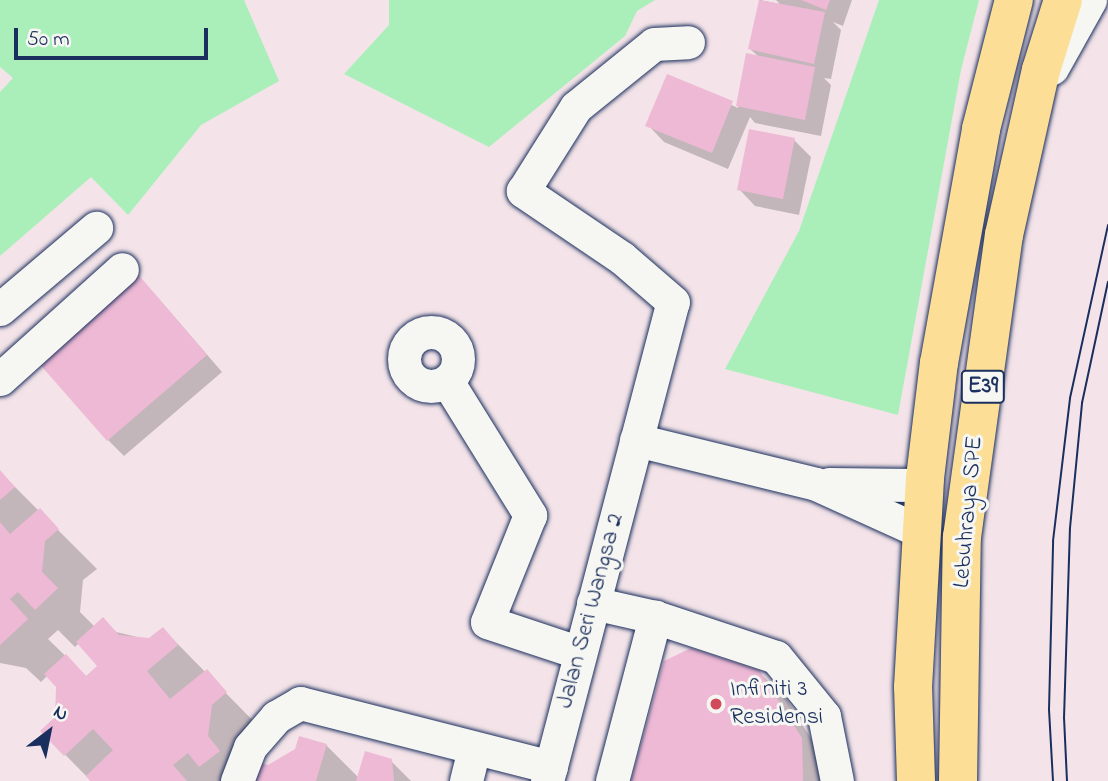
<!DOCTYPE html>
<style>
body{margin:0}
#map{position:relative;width:1108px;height:781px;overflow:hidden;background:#f4e4e9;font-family:"Indie Flower",sans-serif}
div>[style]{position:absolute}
.green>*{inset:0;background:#aaefba}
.shadow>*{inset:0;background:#0003}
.building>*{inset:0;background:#eeb9d4}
.roads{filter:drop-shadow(0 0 2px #1b2f5e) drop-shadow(0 0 2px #1b2f5e)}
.minor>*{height:33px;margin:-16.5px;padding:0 16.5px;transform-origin:16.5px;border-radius:16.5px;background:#f6f6f2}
.minor>.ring{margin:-16.5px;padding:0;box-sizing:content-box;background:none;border:33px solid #f6f6f2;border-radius:50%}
.highway>*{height:38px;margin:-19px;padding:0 19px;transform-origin:19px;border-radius:19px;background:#fcde96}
.tram>*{height:2px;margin:-1px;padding:0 1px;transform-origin:1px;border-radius:1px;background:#1b2f5e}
.dots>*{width:19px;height:19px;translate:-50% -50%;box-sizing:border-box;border:4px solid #f6f6f2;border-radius:50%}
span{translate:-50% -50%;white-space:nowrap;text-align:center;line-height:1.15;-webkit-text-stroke:6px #f6f6f2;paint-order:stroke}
.shield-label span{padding:2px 5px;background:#f6f6f2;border:2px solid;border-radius:5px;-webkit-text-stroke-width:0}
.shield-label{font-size:23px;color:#1b2f5e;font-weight:700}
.street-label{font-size:24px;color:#1b2f5e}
.poi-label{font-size:24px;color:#1b2f5e}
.left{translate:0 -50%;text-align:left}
.north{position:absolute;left:14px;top:697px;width:70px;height:70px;-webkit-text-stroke:5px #f6f6f2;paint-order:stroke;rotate:32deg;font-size:19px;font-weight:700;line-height:28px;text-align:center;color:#1b2f5e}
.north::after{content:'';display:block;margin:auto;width:24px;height:32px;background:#1b2f5e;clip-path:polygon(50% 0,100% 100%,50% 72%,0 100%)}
.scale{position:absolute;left:14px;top:28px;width:194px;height:32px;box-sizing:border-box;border:4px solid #1b2f5e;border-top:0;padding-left:9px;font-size:21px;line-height:24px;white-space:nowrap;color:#1b2f5e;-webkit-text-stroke:5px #f6f6f2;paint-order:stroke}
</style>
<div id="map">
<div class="green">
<div style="clip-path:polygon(0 0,244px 0,279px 81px,201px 125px,128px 215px,91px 177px,0 256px,0 92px,13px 78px,0 67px)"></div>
<div style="clip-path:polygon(389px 0,655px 0,637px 11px,625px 36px,489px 147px,344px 74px,389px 25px)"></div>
<div style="clip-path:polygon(879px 0,979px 0,961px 70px,898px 415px,725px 369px,799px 231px)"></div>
</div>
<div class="shadow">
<div style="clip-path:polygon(760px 0,780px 4px,776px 0,852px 0,843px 26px,833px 22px,841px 30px,831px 79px,824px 78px,831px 85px,821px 136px,755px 123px,750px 117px,728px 169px,664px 142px,648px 125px,668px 76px,738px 108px,748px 55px,759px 57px,750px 49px)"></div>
<div style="clip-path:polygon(794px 140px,811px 157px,799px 215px,755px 206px,739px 189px)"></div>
<div style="clip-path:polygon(153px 292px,222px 372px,124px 456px,108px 440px)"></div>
<div style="clip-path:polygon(evenodd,0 472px,97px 569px,83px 580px,80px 612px,95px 627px,150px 640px,163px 629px,264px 732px,246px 776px,326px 745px,359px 778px,391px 761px,411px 781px,91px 781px,42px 731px,57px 717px,57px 686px,48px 675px,41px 682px,26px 668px,0 663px,0 472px,58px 630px,75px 647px,79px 643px,100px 666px,87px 677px,48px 639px,58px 630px)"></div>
<div style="clip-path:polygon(758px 671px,787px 700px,830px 769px,830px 781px,633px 781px)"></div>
</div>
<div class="building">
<div style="clip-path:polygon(759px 0,825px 12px,814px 64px,748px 49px)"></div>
<div style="clip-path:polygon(801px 0,830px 0,826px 10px)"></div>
<div style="clip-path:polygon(746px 53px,815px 67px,805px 120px,736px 106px)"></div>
<div style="clip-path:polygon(667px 74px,733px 101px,712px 153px,645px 126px)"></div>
<div style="clip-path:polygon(749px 129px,795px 138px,783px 199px,737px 190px)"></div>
<div style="clip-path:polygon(137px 273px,207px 355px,107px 441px,36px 360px)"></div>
<div style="clip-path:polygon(0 470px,15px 487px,0 500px)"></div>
<div style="clip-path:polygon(40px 508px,59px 529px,45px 541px,42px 572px,58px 588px,35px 610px,18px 592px,10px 599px,28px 619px,0 645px,0 522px,10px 534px)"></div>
<div style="clip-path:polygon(103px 617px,119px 635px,149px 638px,163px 627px,178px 645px,147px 671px,170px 699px,207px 669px,227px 692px,212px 705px,208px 736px,220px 751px,199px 767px,188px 753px,173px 765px,187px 781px,90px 781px,86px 776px,113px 750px,93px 729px,64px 756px,40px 731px,55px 717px,56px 687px,44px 674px,66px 654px,86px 676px,97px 666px,76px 642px)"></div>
<div style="clip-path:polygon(691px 648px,759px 670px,802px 738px,803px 781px,631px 781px,664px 661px)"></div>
<div style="clip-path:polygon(299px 736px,327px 744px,316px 781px,248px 781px,254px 761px,268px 765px,295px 749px)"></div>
<div style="clip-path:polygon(365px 751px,392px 759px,394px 781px,356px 781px)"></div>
</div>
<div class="roads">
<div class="minor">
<div style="left:1052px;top:68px;width:78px;rotate:-60.8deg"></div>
<div style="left:0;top:309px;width:126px;rotate:-40.2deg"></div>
<div class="ring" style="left:404px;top:332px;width:21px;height:21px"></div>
<div style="left:0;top:379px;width:164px;rotate:-42deg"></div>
<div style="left:447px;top:381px;width:158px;rotate:58.2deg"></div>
<div style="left:530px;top:515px;width:115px;rotate:111.9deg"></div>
<div style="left:487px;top:622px;width:98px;rotate:18.4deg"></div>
<div style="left:636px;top:440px;width:185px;rotate:13.7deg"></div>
<div style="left:816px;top:484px;width:104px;rotate:24.4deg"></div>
<div style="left:829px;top:484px;width:85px;rotate:0.7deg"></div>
<div style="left:593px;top:603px;width:64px;rotate:12.7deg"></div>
<div style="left:655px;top:617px;width:127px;rotate:18.3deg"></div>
<div style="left:776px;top:657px;width:76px;rotate:50.9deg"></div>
<div style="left:824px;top:716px;width:66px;rotate:78.7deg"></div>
<div style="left:237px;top:781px;width:36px;rotate:-69deg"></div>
<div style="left:250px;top:747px;width:40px;rotate:-49deg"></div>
<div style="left:276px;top:717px;width:28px;rotate:-30deg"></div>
<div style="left:300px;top:703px;width:259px;rotate:14.3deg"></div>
<div style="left:466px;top:781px;width:33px;rotate:-76deg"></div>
<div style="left:547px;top:781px;width:495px;rotate:-75.3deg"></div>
<div style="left:673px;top:302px;width:67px;rotate:-139.2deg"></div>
<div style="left:622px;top:258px;width:120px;rotate:-145.9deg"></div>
<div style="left:523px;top:191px;width:99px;rotate:-57.8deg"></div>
<div style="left:576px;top:107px;width:100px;rotate:-38.9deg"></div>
<div style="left:654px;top:44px;width:34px;rotate:-3deg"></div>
<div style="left:612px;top:781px;width:170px;rotate:-75.3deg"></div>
</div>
<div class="highway">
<div style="left:916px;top:781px;width:94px;rotate:-91.8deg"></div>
<div style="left:913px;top:687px;width:209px;rotate:-86.7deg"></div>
<div style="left:925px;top:478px;width:116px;rotate:-83.1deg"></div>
<div style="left:939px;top:363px;width:238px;rotate:-79.8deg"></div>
<div style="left:981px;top:129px;width:133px;rotate:-75.7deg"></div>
<div style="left:958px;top:781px;width:244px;rotate:-89.1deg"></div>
<div style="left:962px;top:537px;width:305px;rotate:-82.1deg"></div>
<div style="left:1004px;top:235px;width:169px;rotate:-77.4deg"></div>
<div style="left:1041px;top:70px;width:73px;rotate:-72.6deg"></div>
</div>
</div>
<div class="tram">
<div style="left:1053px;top:781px;width:71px;rotate:-93.2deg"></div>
<div style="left:1049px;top:710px;width:169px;rotate:-88.6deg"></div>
<div style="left:1053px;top:541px;width:144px;rotate:-83.2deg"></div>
<div style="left:1070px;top:398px;width:177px;rotate:-77.6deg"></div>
<div style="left:1067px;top:781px;width:63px;rotate:-92.7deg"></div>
<div style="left:1064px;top:718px;width:190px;rotate:-88.2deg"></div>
<div style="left:1070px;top:528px;width:126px;rotate:-84.5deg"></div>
<div style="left:1082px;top:403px;width:124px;rotate:-77.9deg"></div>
</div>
<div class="dots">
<div style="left:716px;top:704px;background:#d1495b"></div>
</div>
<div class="shield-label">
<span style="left:983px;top:387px">E39</span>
</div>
<div class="street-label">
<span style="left:969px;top:512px;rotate:-85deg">Lebuhraya SPE</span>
<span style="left:591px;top:611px;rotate:-75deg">Jalan Seri Wangsa 2</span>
</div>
<div class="poi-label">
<span class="left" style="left:730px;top:704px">Infiniti 3<br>Residensi</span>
</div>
<div class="north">N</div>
<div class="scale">50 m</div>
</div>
